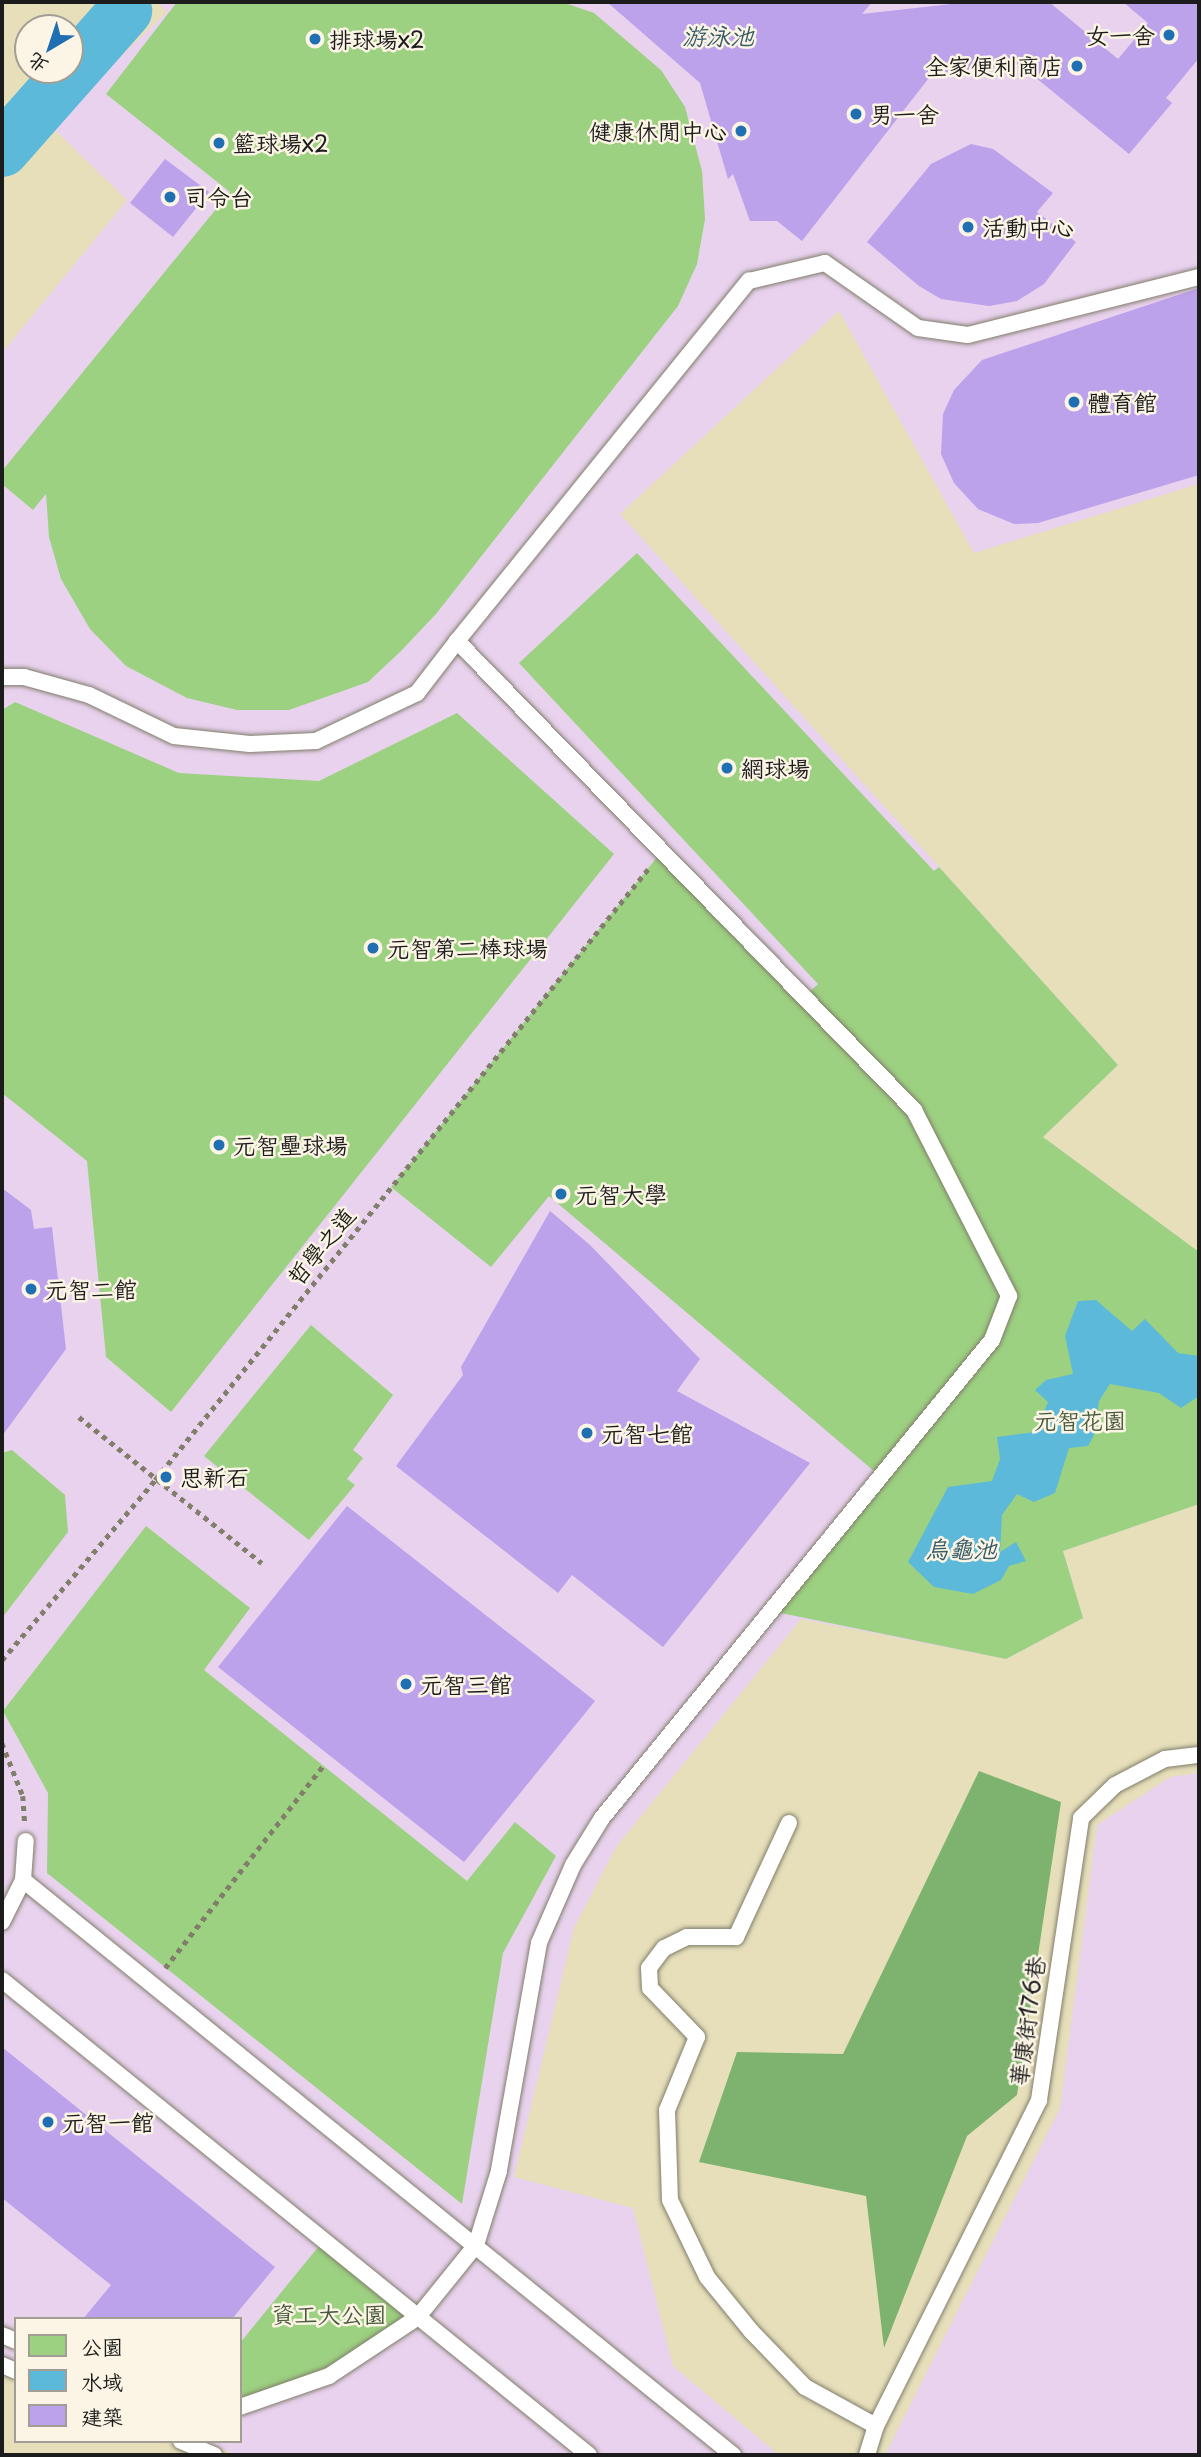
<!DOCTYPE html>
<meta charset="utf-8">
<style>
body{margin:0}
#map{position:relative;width:1201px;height:2457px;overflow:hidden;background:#e6dfba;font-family:"Playpen Sans","LXGW WenKai TC",sans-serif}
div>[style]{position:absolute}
.built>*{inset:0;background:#e8d2ee}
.green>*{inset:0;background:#9cd181}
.forest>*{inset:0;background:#7db36f}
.water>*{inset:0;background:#5cb9da}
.river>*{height:54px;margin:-27px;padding:0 27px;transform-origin:27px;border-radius:27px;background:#5cb9da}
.building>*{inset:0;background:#bca1eb}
.path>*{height:4.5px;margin-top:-2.25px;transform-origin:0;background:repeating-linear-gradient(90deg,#817e6b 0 5px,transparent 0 10px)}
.roads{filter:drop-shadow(0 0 2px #817e6b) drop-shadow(0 0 2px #817e6b)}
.service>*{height:16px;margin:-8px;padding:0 8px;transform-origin:8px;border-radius:8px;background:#fff}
.dots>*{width:19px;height:19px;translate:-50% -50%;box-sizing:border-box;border:4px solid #fcf5e5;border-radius:50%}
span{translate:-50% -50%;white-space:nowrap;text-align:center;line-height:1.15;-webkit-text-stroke:5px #fcf5e5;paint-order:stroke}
.poi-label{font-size:23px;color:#1c1c1c}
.right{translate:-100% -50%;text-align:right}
.left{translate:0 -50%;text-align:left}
.street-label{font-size:23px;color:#1c1c1c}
.park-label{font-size:23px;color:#495b3f}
.water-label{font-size:24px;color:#365b68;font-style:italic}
.frame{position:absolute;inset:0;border:4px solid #1c1c1c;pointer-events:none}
.legend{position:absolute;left:14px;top:2317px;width:228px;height:126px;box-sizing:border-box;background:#fcf5e5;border:2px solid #a29e95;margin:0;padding:9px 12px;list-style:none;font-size:21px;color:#1c1c1c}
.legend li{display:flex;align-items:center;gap:14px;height:35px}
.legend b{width:35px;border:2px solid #a29e95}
.north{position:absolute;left:14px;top:14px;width:70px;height:70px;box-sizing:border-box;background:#fcf5e5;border:2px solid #a29e95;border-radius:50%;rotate:219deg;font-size:19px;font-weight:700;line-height:28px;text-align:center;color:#1c1c1c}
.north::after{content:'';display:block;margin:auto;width:24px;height:32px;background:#1f6fb2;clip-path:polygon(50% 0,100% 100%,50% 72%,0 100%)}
</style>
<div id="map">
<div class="built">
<div style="clip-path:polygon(158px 2px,1199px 2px,1199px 484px,974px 553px,839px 311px,620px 514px,1118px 1065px,1043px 1137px,1199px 1252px,1199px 1504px,1063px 1551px,1083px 1618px,1006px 1659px,801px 1619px,616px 1847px,574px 1928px,514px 2177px,633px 2208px,673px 2366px,779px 2455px,236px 2455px,202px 2441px,240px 2441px,240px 2319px,16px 2319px,16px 2365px,2px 2359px,2px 353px,127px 200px,50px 125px,167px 12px)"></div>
<div style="clip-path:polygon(1199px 1773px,1199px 2455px,885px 2455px,1060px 2108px,1097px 1825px,1170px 1777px)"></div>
</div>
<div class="green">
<div style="clip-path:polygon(177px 2px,562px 2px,594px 13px,661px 70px,685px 107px,702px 171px,705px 219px,697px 264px,678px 306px,436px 614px,401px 651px,368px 682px,289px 710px,237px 710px,187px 698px,126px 666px,90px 629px,61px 579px,49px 537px,46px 494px,33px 510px,2px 484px,2px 471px,230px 192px,106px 94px)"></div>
<div style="clip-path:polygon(637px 553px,934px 871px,939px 867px,1118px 1065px,1043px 1137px,1199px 1252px,1199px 1504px,1063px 1551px,1083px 1618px,1006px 1659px,771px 1611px,881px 1477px,549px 1196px,491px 1267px,391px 1187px,662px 851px,804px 997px,818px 984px,519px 663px)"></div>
<div style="clip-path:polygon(15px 702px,179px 773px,319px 781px,457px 713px,614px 854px,171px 1412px,106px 1357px,87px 1161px,2px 1093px,2px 710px)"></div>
<div style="clip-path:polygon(311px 1325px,393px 1395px,353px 1450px,363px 1458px,347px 1479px,355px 1485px,309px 1540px,204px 1456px)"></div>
<div style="clip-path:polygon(12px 1450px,65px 1495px,68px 1532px,2px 1618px,2px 1453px)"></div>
<div style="clip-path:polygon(146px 1526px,250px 1608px,204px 1670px,467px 1881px,515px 1822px,556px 1856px,503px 1953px,462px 2204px,47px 1873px,48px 1793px,3px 1711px)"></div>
<div style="clip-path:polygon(323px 2241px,418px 2317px,339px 2370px,240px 2407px,240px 2343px)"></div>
</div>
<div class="forest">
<div style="clip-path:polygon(979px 1771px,1061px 1802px,1017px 2095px,967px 2136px,884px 2348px,866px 2196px,699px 2162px,737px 2052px,843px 2054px)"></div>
</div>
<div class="water">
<div style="clip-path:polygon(1096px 1300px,1132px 1331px,1145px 1319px,1178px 1353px,1199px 1356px,1199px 1396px,1181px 1408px,1159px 1393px,1110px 1384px,1099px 1401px,1094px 1435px,1088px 1446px,1069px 1448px,1055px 1493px,1034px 1502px,1017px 1494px,1002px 1515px,1000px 1552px,1016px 1542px,1026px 1561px,1009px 1566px,1001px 1580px,973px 1594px,934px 1587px,908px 1562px,948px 1487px,992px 1481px,1000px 1459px,997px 1437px,1035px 1432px,1048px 1402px,1035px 1390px,1046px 1380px,1073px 1374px,1065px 1336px,1078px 1301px)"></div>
</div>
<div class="river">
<div style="left:2px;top:150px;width:186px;rotate:-48.5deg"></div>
</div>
<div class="building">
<div style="clip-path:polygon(607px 2px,872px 2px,862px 14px,969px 2px,1049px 2px,1118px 59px,1148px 23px,1123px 2px,1199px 2px,1199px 58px,1166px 98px,1172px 103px,1129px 154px,1019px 64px,932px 74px,802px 241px,777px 221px,750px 221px,733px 174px,728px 179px,700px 83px)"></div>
<div style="clip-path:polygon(971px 144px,993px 149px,1053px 193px,1037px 212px,1076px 242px,1044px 284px,1017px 301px,989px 306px,941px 299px,919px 286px,867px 242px,931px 164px)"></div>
<div style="clip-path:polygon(165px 159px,209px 192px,173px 237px,130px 203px)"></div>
<div style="clip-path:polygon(1199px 288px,1199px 475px,1038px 523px,1014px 524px,978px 509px,954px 483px,941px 454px,943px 414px,954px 390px,982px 360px)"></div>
<div style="clip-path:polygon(2px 1188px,31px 1210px,34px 1229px,52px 1227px,66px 1349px,2px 1436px)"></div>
<div style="clip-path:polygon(550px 1211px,590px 1245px,700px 1359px,677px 1391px,810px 1463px,663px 1647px,572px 1575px,558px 1593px,396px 1466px,463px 1375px,461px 1367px)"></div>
<div style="clip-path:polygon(347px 1506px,595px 1701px,464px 1862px,218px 1667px)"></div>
<div style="clip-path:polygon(2px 2047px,275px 2267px,232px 2319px,83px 2319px,111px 2285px,2px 2198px)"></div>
</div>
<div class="path">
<div style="left:79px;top:1417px;width:234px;rotate:38.6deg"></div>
<div style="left:2px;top:1660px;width:236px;rotate:-49.6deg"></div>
<div style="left:155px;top:1480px;width:785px;rotate:-51.1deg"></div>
<div style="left:2px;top:1743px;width:57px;rotate:68.4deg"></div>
<div style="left:23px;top:1796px;width:26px;rotate:86deg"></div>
<div style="left:165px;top:1968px;width:256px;rotate:-52deg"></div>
</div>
<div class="roads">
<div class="service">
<div style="left:457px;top:641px;width:464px;rotate:-51deg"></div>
<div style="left:749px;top:281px;width:78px;rotate:-13.3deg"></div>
<div style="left:825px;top:263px;width:113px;rotate:35deg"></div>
<div style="left:918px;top:328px;width:50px;rotate:8deg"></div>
<div style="left:968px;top:335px;width:238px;rotate:-14.1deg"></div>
<div style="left:2px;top:677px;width:22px"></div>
<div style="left:24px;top:677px;width:67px;rotate:15.5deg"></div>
<div style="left:89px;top:695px;width:94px;rotate:25.8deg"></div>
<div style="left:174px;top:736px;width:76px;rotate:6deg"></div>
<div style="left:250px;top:744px;width:66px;rotate:-2.6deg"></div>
<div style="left:316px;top:741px;width:112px;rotate:-25.4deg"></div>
<div style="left:417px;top:693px;width:66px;rotate:-52.4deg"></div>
<div style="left:457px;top:641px;width:655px;rotate:45.74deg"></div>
<div style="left:914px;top:1110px;width:209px;rotate:62.9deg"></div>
<div style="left:1009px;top:1296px;width:47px;rotate:111.1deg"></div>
<div style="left:992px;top:1340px;width:617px;rotate:129.21deg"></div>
<div style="left:602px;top:1818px;width:55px;rotate:121.7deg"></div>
<div style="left:573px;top:1865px;width:85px;rotate:113.6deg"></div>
<div style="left:539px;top:1943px;width:231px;rotate:100deg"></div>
<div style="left:499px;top:2171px;width:77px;rotate:107.3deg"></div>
<div style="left:476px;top:2245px;width:92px;rotate:128.9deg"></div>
<div style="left:418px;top:2317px;width:107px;rotate:146.5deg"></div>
<div style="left:329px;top:2376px;width:94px;rotate:160.8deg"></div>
<div style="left:789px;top:1823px;width:126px;rotate:114.9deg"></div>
<div style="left:736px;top:1937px;width:49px;rotate:180deg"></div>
<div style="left:687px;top:1937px;width:25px;rotate:154deg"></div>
<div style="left:664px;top:1948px;width:25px;rotate:127deg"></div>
<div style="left:649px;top:1968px;width:20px;rotate:87deg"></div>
<div style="left:650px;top:1988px;width:68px;rotate:46.2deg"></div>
<div style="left:697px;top:2037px;width:79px;rotate:112.3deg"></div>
<div style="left:667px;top:2110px;width:90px;rotate:88.1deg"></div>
<div style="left:670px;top:2200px;width:85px;rotate:64.3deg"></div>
<div style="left:707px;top:2277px;width:70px;rotate:50.8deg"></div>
<div style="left:751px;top:2331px;width:78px;rotate:46deg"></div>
<div style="left:805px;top:2387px;width:81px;rotate:28.8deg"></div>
<div style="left:23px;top:1880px;width:914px;rotate:39deg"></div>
<div style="left:2px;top:1922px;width:47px;rotate:-63.4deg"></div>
<div style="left:23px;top:1880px;width:39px;rotate:-86deg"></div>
<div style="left:2px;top:1980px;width:755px;rotate:38.98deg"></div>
<div style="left:2px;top:2335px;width:15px;rotate:23deg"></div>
<div style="left:2px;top:2365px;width:15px;rotate:23deg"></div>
<div style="left:181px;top:2441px;width:36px;rotate:23deg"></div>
<div style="left:867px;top:2455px;width:30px;rotate:-73deg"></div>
<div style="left:876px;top:2426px;width:364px;rotate:-63.4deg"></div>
<div style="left:1039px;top:2100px;width:285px;rotate:-81.5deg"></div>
<div style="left:1081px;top:1818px;width:47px;rotate:-44.1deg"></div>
<div style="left:1115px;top:1785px;width:56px;rotate:-27.5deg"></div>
<div style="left:1165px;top:1759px;width:34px;rotate:-7deg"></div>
</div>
</div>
<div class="dots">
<div style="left:1169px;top:35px;background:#1f6fb2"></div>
<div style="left:315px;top:39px;background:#1f6fb2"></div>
<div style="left:1077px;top:66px;background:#1f6fb2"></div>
<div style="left:856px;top:114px;background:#1f6fb2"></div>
<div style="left:741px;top:131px;background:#1f6fb2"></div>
<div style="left:219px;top:143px;background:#1f6fb2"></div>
<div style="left:170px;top:197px;background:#1f6fb2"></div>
<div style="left:968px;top:227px;background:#1f6fb2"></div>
<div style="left:1074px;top:402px;background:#1f6fb2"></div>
<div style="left:727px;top:768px;background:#1f6fb2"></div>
<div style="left:373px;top:948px;background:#1f6fb2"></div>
<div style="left:219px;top:1145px;background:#1f6fb2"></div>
<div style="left:561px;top:1194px;background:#1f6fb2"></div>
<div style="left:31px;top:1289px;background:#1f6fb2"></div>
<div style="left:587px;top:1433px;background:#1f6fb2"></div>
<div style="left:166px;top:1477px;background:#1f6fb2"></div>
<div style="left:406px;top:1684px;background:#1f6fb2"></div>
<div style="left:48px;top:2122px;background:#1f6fb2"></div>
</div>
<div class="poi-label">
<span class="right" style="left:1155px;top:35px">女一舍</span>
<span class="left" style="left:329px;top:39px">排球場x2</span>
<span class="right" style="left:1063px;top:66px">全家便利商店</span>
<span class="left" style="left:870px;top:114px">男一舍</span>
<span class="right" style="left:727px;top:131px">健康休閒中心</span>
<span class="left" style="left:233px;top:143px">籃球場x2</span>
<span class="left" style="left:184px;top:197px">司令台</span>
<span class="left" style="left:982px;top:227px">活動中心</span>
<span class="left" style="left:1088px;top:402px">體育館</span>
<span class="left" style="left:741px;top:768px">網球場</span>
<span class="left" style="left:387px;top:948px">元智第二棒球場</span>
<span class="left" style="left:233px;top:1145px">元智壘球場</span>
<span class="left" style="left:575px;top:1194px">元智大學</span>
<span class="left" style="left:45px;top:1289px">元智二館</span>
<span class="left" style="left:601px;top:1433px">元智七館</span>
<span class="left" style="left:180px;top:1477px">思新石</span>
<span class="left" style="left:420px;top:1684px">元智三館</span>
<span class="left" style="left:62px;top:2122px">元智一館</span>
</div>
<div class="street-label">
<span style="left:321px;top:1246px;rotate:-51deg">哲學之道</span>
<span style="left:1027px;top:2021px;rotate:-82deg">華康街176巷</span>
</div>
<div class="park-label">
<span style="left:1080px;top:1420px">元智花園</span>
<span style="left:329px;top:2314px">資工大公園</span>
</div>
<div class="water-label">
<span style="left:718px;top:36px">游泳池</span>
<span style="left:961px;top:1549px">烏龜池</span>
</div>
<div class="frame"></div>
<ul class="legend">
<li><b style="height:19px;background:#9cd181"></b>公園</li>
<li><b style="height:19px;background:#5cb9da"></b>水域</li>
<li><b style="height:19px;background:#bca1eb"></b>建築</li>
</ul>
<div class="north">北</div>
</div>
